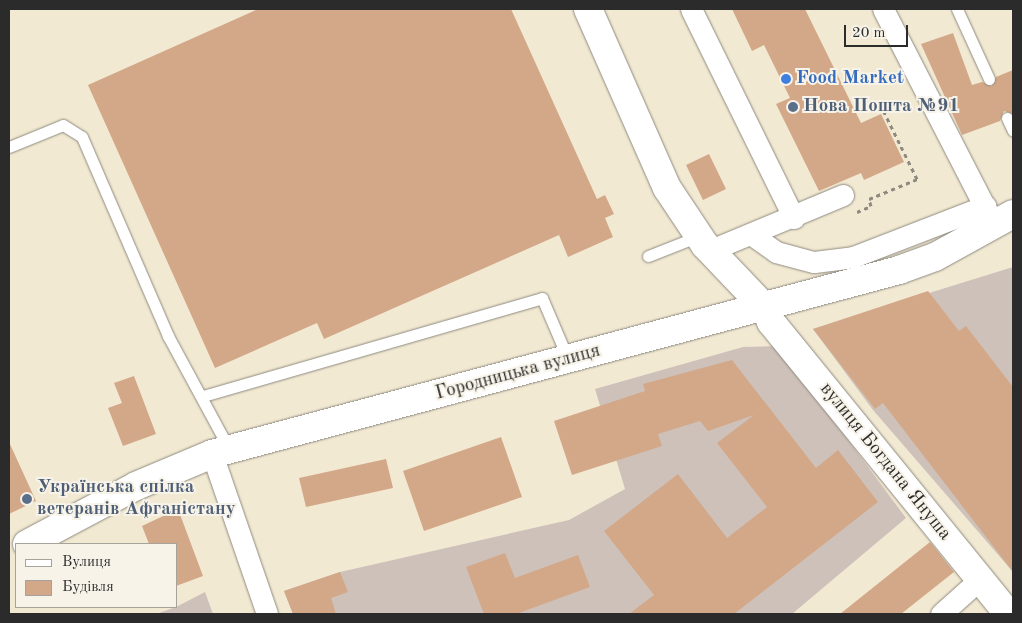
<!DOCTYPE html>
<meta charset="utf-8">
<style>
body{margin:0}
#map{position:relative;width:1022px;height:623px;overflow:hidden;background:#f2e9d3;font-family:"Old Standard TT",serif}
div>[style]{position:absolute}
.industrial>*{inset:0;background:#cec1ba}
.building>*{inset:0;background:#d3a888}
.path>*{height:3px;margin-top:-1.5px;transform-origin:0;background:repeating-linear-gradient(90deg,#8e8a7f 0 4px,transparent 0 8px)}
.roads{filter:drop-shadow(0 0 1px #8e8a7f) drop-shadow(0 0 1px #8e8a7f)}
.service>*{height:11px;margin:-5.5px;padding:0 5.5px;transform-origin:5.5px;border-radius:5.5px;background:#fff}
.minor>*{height:21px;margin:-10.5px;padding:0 10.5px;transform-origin:10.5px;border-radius:10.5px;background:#fff}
.tertiary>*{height:28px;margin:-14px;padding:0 14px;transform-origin:14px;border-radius:14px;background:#fff}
.dots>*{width:14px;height:14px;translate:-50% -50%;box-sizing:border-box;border:2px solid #f7f3e8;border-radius:50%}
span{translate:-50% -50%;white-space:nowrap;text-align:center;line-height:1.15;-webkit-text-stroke:4px #f7f3e8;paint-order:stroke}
.shop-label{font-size:19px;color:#366cbe;font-weight:700}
.left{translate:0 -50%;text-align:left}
.service-label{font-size:19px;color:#4e5e75;font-weight:700}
.street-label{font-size:19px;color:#2b2b2b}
.frame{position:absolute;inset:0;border:10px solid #2b2b2b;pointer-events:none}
.legend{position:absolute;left:15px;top:543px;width:162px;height:65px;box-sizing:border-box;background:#f7f3e8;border:1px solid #a5a39c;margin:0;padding:6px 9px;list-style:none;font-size:15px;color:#2b2b2b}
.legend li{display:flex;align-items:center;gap:10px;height:25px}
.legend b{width:25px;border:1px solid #a5a39c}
.scale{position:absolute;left:844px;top:25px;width:64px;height:22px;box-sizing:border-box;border:2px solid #2b2b2b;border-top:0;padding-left:6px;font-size:15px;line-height:18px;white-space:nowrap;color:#2b2b2b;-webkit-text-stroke:4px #f7f3e8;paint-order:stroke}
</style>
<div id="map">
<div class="industrial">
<div style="clip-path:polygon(1013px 267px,1013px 572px,873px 410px,813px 329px)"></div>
<div style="clip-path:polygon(778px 346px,906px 518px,792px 614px,293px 614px,284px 591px,340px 572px,569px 520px,625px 489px,595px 389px,743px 347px)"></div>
<div style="clip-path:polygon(205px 592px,213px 614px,156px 614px,176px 607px)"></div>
</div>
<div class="building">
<div style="clip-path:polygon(258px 9px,511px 9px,597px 199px,605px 195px,614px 214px,605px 218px,613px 237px,568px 257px,559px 235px,324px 339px,317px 323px,215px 368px,88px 85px)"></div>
<div style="clip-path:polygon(732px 9px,805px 9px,861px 123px,881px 114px,904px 162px,864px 180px,861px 173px,819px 191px,776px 104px,790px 98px,764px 45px,752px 51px)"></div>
<div style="clip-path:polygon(953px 33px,972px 85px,982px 82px,992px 86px,996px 77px,1013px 70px,1013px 114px,1004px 111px,1000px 121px,962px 135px,921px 44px)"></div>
<div style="clip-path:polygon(709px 154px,726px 189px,703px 200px,686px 165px)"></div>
<div style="clip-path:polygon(928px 291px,959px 331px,966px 326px,1013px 387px,1013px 572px,883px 403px,875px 409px,813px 329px)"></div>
<div style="clip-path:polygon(732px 360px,816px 468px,838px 450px,878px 502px,734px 614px,629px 614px,654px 595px,604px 531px,678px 474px,727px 538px,767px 507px,717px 443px,754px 415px,708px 431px,700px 421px,658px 434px,662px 446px,572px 475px,554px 421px,645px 391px,643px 384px)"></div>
<div style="clip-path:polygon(134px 376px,156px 434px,123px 446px,108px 408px,122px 403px,114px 383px)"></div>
<div style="clip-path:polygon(501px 437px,522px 497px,424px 531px,403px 471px)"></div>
<div style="clip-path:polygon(9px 442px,36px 501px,9px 514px)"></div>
<div style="clip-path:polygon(386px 459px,393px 488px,306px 507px,299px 478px)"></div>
<div style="clip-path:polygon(178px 509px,203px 576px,176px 586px,176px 544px,149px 544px,142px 526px)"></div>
<div style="clip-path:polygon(930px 542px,954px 572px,901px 614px,840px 614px)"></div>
<div style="clip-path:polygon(505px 553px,515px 578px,578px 555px,590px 587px,516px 614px,484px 614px,466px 567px)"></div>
<div style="clip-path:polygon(340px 572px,348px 592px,331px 598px,336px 614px,293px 614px,284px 591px)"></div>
</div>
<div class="path">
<div style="left:857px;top:212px;width:15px;rotate:-23deg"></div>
<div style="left:871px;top:206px;width:7px;rotate:-106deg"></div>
<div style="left:869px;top:199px;width:52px;rotate:-22.6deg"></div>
<div style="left:917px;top:179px;width:75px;rotate:-116.2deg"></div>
</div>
<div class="roads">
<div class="service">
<div style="left:957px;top:9px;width:77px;rotate:65.4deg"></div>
<div style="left:1007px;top:118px;width:14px;rotate:65deg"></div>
<div style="left:9px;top:147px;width:58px;rotate:-22.2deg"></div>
<div style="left:63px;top:125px;width:22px;rotate:32deg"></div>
<div style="left:82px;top:137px;width:217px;rotate:66.6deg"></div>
<div style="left:168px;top:336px;width:128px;rotate:61.6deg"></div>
<div style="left:648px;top:256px;width:55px;rotate:-21.4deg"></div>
<div style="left:203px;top:396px;width:353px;rotate:-16.1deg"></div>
<div style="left:542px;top:298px;width:66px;rotate:66.9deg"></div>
</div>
<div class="minor">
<div style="left:691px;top:9px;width:233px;rotate:63.8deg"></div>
<div style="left:883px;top:9px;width:236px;rotate:62.8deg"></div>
<div style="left:752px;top:235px;width:29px;rotate:35deg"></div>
<div style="left:776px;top:252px;width:39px;rotate:15deg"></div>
<div style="left:814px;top:262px;width:39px;rotate:-7deg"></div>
<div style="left:853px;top:257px;width:142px;rotate:-21.1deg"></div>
<div style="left:711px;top:250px;width:143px;rotate:-22.6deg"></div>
<div style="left:212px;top:454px;width:169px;rotate:71deg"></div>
<div style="left:941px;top:614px;width:52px;rotate:-41.9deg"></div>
</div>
<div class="tertiary">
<div style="left:588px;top:9px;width:196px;rotate:66.2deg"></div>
<div style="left:667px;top:188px;width:69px;rotate:56.3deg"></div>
<div style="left:705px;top:245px;width:88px;rotate:46.4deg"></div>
<div style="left:766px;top:309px;width:14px;rotate:69deg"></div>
<div style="left:771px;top:322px;width:376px;rotate:50.9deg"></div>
<div style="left:27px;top:544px;width:123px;rotate:-28deg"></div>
<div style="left:136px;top:486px;width:82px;rotate:-22.8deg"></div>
<div style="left:212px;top:454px;width:711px;rotate:-14.99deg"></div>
<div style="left:899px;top:270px;width:38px;rotate:-20deg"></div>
<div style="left:935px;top:257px;width:89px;rotate:-28.9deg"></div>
</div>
</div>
<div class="dots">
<div style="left:786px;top:79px;background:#3f7fe0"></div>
<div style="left:793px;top:107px;background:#5c6f8a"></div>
<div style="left:27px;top:499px;background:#5c6f8a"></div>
</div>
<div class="shop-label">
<span class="left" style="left:796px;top:79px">Food Market</span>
</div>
<div class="service-label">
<span class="left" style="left:803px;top:107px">Нова Пошта №91</span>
<span class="left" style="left:37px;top:499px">Українська спілка<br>ветеранів Афганістану</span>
</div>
<div class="street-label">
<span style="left:518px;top:373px;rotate:-15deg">Городницька вулиця</span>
<span style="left:885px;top:462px;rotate:51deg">вулиця Богдана Януша</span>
</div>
<div class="frame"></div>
<ul class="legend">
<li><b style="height:6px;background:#fff"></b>Вулиця</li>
<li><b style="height:14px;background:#d3a888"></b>Будівля</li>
</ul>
<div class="scale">20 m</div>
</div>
